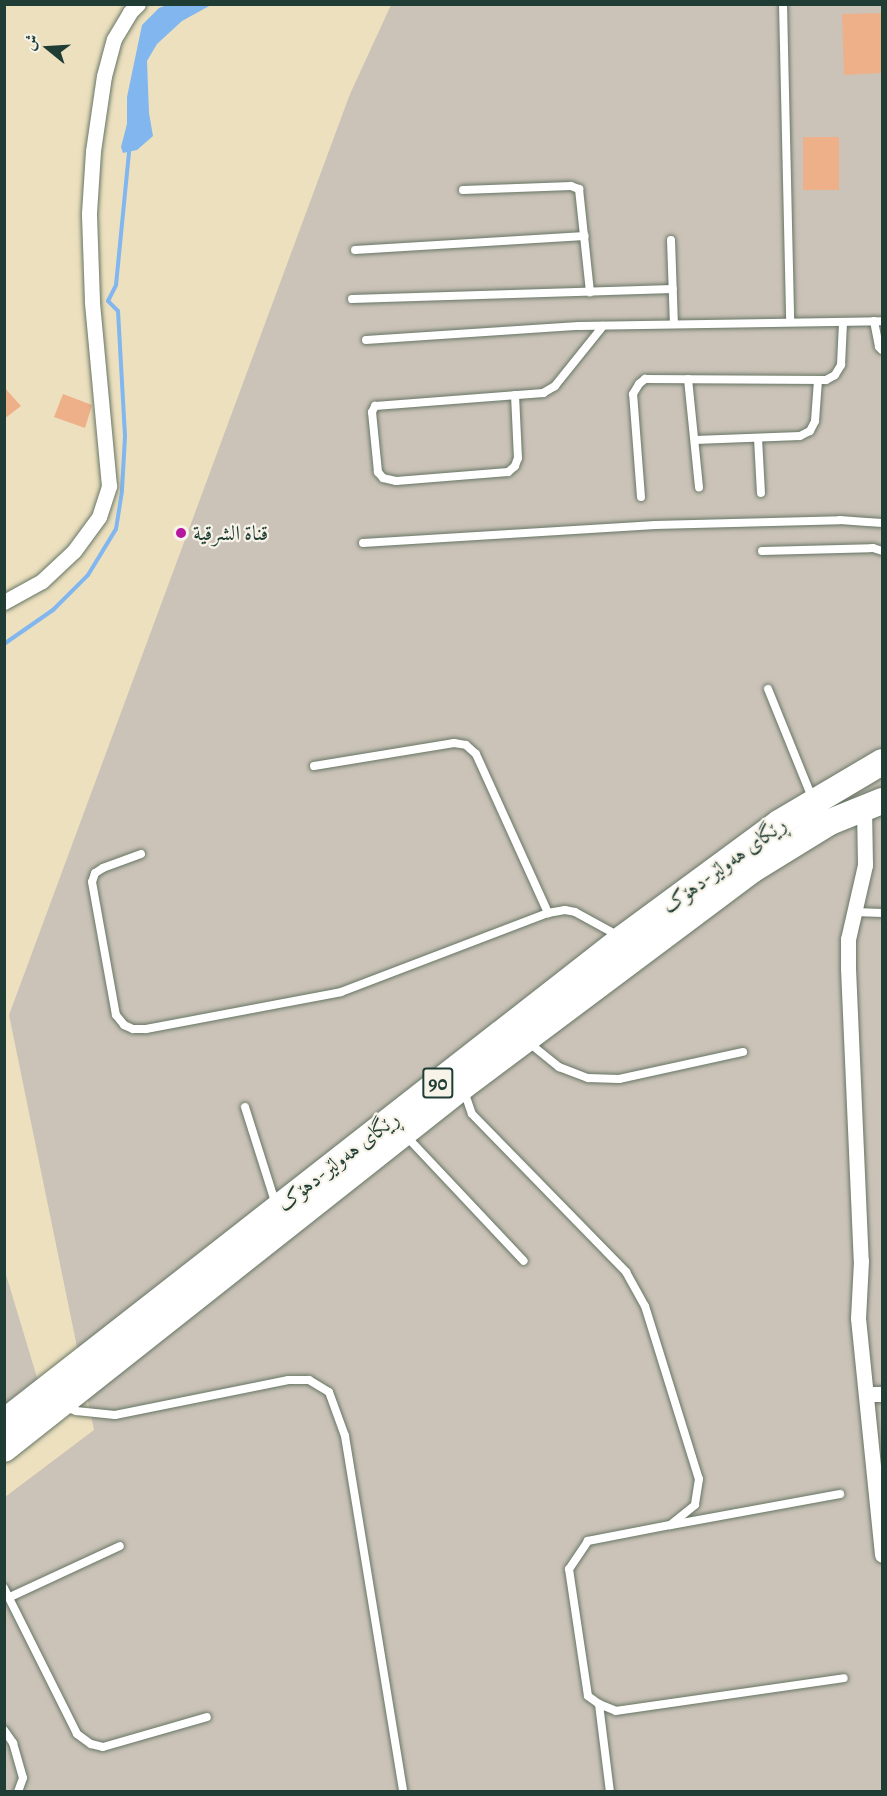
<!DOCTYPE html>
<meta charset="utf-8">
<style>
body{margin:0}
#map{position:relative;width:887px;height:1796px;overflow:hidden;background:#ece0bf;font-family:Alegreya,Amiri,serif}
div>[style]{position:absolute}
.industrial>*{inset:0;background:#cbc3b8}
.water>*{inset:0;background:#81b6ef}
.stream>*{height:4px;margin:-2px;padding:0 2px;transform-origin:2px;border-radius:2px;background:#81b6ef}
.building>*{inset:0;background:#eeb089}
.roads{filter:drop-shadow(0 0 2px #677665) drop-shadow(0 0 2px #677665)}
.service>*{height:8px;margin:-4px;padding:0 4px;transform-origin:4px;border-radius:4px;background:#fff}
.minor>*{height:15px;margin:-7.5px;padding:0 7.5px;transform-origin:7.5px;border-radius:7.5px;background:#fff}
.trunk>*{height:26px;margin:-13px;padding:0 13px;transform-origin:13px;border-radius:13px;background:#fff}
.dots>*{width:16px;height:16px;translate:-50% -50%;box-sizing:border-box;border:3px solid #f7f3e8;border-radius:50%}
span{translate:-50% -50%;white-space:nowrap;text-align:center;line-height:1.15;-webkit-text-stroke:4.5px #f7f3e8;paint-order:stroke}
.shield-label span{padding:2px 4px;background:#f7f3e8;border:2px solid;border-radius:4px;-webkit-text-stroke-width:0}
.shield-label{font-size:20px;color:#1f3d34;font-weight:700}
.poi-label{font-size:21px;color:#1f3d34}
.left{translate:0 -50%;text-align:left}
.street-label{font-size:21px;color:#1f3d34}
.frame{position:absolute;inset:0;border:6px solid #1f3d34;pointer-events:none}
.north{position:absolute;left:18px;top:18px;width:60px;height:60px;-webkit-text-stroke:4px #f7f3e8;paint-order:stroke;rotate:288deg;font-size:16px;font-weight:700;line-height:24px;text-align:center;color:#1f3d34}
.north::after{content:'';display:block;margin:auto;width:21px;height:27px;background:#1f3d34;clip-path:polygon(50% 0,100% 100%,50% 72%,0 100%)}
</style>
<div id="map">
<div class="industrial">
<div style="clip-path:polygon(391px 5px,882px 5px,882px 1791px,5px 1792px,5px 1497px,94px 1430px,9px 1015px,350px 94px)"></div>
<div style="clip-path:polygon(4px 1268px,42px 1394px,4px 1424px)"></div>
</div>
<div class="water">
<div style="clip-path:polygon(167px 5px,211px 5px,182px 21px,157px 44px,147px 61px,149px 113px,153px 136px,137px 150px,123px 153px,121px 147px,127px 124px,127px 97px,142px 25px,159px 8px)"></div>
</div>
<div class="stream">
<div style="left:4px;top:644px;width:60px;rotate:-34.8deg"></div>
<div style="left:53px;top:610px;width:49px;rotate:-45deg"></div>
<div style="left:88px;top:575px;width:54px;rotate:-58.7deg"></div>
<div style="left:116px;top:529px;width:39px;rotate:-81deg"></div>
<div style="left:122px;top:490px;width:54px;rotate:-86.8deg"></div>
<div style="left:125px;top:436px;width:125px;rotate:-93.2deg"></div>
<div style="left:118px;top:311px;width:14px;rotate:-135deg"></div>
<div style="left:108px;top:301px;width:18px;rotate:-63deg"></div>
<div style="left:116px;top:285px;width:134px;rotate:-84.4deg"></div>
</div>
<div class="building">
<div style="clip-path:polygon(882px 13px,882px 73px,844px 75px,842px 14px)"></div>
<div style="clip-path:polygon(803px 137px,839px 137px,839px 190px,803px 190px)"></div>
<div style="clip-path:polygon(4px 387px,21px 406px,4px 419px)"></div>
<div style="clip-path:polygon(63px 394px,92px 405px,85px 428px,54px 417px)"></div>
</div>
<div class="roads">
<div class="service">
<div style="left:783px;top:4px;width:318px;rotate:88.7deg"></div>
<div style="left:463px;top:190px;width:108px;rotate:-2.1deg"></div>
<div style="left:571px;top:186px;width:9px;rotate:21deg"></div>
<div style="left:579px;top:189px;width:104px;rotate:83.9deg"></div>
<div style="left:671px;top:240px;width:84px;rotate:88deg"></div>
<div style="left:355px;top:250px;width:230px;rotate:-3.5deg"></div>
<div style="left:352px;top:299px;width:321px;rotate:-1.8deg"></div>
<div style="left:874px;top:321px;width:26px;rotate:79deg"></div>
<div style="left:879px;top:347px;width:4px;rotate:45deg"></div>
<div style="left:366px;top:340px;width:213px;rotate:-3.8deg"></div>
<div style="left:579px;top:326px;width:303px;rotate:-0.9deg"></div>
<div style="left:688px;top:379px;width:109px;rotate:84.2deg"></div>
<div style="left:515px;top:395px;width:63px;rotate:87.3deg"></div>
<div style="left:518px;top:458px;width:9px;rotate:111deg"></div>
<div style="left:515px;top:466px;width:9px;rotate:139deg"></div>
<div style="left:508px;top:472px;width:112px;rotate:175.4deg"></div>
<div style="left:396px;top:481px;width:13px;rotate:-167deg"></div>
<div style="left:383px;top:478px;width:8px;rotate:-130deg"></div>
<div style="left:378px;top:472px;width:60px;rotate:-95.7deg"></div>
<div style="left:372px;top:412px;width:7px;rotate:-63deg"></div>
<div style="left:375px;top:406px;width:169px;rotate:-4.4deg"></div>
<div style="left:543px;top:393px;width:14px;rotate:-30deg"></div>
<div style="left:555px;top:386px;width:77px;rotate:-51.3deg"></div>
<div style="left:758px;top:438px;width:55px;rotate:86.9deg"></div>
<div style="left:695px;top:440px;width:105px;rotate:-2.2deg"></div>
<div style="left:800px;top:436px;width:11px;rotate:-27deg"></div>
<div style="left:810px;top:431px;width:11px;rotate:-63deg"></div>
<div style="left:815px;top:421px;width:41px;rotate:-85.8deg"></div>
<div style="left:641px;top:497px;width:103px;rotate:-94.4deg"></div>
<div style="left:633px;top:394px;width:12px;rotate:-59deg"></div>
<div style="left:639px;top:384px;width:8px;rotate:-40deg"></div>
<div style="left:645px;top:379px;width:181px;rotate:0.3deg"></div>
<div style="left:826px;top:380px;width:10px;rotate:-29deg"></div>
<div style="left:835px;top:375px;width:12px;rotate:-59deg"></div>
<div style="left:841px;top:365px;width:43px;rotate:-87.3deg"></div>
<div style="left:363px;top:543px;width:293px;rotate:-3.5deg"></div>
<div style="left:655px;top:525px;width:185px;rotate:-1.5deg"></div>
<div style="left:840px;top:520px;width:42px;rotate:4.1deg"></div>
<div style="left:762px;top:551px;width:111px;rotate:-1.5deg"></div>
<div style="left:873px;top:548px;width:9px;rotate:18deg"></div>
<div style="left:768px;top:689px;width:120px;rotate:67.9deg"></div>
<div style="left:314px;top:766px;width:142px;rotate:-9.3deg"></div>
<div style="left:454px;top:743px;width:12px;rotate:9deg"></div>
<div style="left:466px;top:745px;width:13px;rotate:42deg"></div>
<div style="left:476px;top:754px;width:175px;rotate:65.6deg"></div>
<div style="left:141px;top:854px;width:40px;rotate:159.8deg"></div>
<div style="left:103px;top:868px;width:9px;rotate:148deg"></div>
<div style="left:95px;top:873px;width:9px;rotate:108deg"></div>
<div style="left:92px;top:882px;width:135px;rotate:79.8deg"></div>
<div style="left:116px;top:1015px;width:13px;rotate:51deg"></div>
<div style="left:124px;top:1025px;width:10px;rotate:24deg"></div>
<div style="left:133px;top:1029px;width:13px"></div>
<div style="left:146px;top:1029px;width:198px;rotate:-10.7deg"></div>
<div style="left:341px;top:992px;width:222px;rotate:-20.9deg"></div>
<div style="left:548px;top:913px;width:17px;rotate:-10deg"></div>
<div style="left:565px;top:910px;width:10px;rotate:11deg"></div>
<div style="left:575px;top:912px;width:50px;rotate:28.6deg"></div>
<div style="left:855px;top:912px;width:27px;rotate:2deg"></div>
<div style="left:528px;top:1042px;width:40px;rotate:39deg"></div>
<div style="left:559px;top:1067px;width:31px;rotate:21deg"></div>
<div style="left:588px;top:1078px;width:31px;rotate:2deg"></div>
<div style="left:619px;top:1079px;width:127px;rotate:-12.3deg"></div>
<div style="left:464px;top:1091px;width:24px;rotate:71deg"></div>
<div style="left:472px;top:1114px;width:221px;rotate:45.7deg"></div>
<div style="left:626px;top:1272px;width:39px;rotate:61deg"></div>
<div style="left:645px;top:1306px;width:181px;rotate:72.7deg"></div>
<div style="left:699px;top:1479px;width:26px;rotate:99deg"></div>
<div style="left:695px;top:1505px;width:32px;rotate:141deg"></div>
<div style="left:670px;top:1525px;width:84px;rotate:169deg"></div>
<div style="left:588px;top:1541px;width:34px;rotate:124deg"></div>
<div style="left:569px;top:1569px;width:128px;rotate:81.5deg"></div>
<div style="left:588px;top:1696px;width:14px;rotate:36deg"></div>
<div style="left:599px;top:1704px;width:18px;rotate:22deg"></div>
<div style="left:616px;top:1711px;width:230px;rotate:-8.2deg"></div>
<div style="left:245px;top:1107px;width:103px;rotate:72.4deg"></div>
<div style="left:407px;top:1137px;width:170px;rotate:46.7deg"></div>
<div style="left:65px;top:1407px;width:12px;rotate:20deg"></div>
<div style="left:76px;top:1411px;width:39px;rotate:6deg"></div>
<div style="left:115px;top:1415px;width:177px;rotate:-11.4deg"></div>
<div style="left:288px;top:1380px;width:21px"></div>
<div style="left:309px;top:1380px;width:23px;rotate:31deg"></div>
<div style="left:329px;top:1392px;width:47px;rotate:70deg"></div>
<div style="left:345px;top:1436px;width:361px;rotate:80.7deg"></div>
<div style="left:671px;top:1525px;width:172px;rotate:-10.4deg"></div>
<div style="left:4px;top:1588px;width:163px;rotate:63.4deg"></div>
<div style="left:77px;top:1734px;width:17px;rotate:36deg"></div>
<div style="left:91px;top:1744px;width:12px;rotate:14deg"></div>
<div style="left:103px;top:1747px;width:108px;rotate:-16.1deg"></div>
<div style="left:10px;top:1597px;width:121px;rotate:-24.9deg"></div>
<div style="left:599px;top:1704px;width:89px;rotate:82.9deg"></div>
<div style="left:4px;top:1730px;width:16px;rotate:55deg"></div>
<div style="left:13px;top:1743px;width:36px;rotate:74deg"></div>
<div style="left:23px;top:1778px;width:15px;rotate:110deg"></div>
</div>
<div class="minor">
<div style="left:4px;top:602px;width:43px;rotate:-28.9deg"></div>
<div style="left:42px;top:581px;width:44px;rotate:-43.2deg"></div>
<div style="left:74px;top:551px;width:42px;rotate:-53.7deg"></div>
<div style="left:99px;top:517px;width:33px;rotate:-72deg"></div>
<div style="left:109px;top:486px;width:186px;rotate:-95.3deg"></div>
<div style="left:92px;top:301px;width:88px;rotate:-92deg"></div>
<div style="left:89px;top:213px;width:62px;rotate:-86.3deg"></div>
<div style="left:93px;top:151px;width:76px;rotate:-81.7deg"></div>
<div style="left:104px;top:76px;width:38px;rotate:-75deg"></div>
<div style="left:114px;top:39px;width:31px;rotate:-59deg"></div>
<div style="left:130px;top:12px;width:11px;rotate:-45deg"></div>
<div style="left:864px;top:807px;width:58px;rotate:89deg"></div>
<div style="left:865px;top:865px;width:76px;rotate:102.9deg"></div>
<div style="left:848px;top:939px;width:29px;rotate:90deg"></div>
<div style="left:848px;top:968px;width:293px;rotate:87.5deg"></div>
<div style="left:861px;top:1261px;width:57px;rotate:93deg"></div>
<div style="left:858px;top:1318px;width:238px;rotate:84.2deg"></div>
<div style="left:866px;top:1394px;width:16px"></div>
</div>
<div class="trunk">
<div style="left:4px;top:1422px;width:786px;rotate:-38.02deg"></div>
<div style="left:623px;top:938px;width:194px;rotate:-36.4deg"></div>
<div style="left:779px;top:823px;width:120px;rotate:-30.6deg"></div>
<div style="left:4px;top:1449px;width:584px;rotate:-38.32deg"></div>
<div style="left:462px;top:1087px;width:362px;rotate:-36.8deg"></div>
<div style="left:752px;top:870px;width:92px;rotate:-31.6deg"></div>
<div style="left:830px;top:822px;width:56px;rotate:-22deg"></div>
</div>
</div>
<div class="dots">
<div style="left:181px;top:533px;background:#b5179e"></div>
</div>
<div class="shield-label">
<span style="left:438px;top:1083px">90</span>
</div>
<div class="poi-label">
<span class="left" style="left:193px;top:533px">قناة الشرقية</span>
</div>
<div class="street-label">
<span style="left:724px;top:865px;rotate:-36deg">ڕێگای هەولێر-دهۆک</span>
<span style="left:338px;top:1161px;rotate:-38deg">ڕێگای هەولێر-دهۆک</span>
</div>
<div class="frame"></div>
<div class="north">ش</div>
</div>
